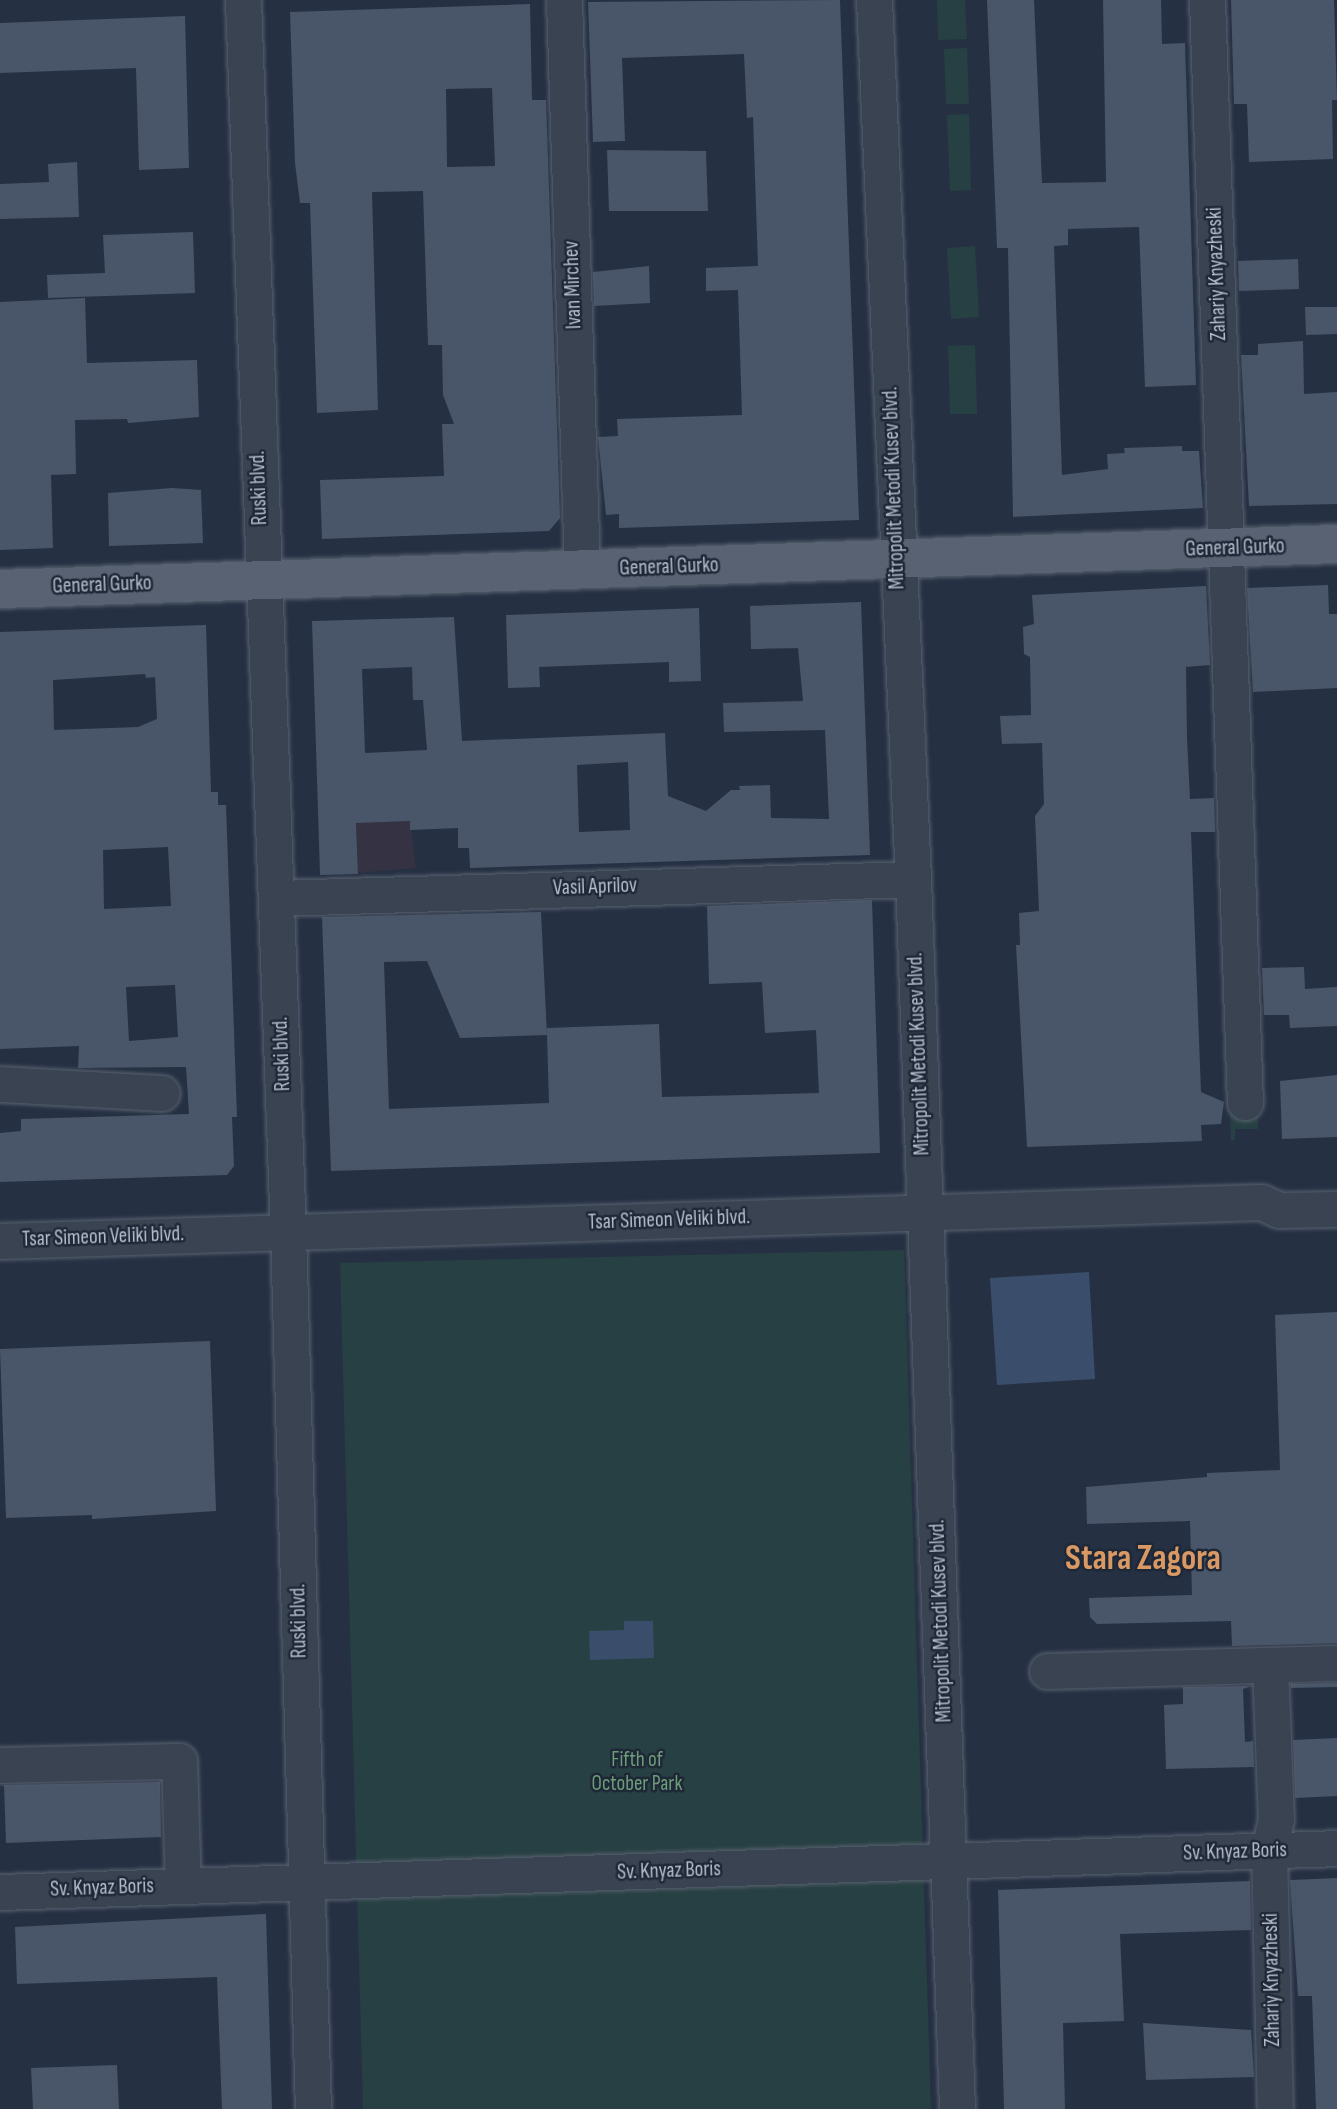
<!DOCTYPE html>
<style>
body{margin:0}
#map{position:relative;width:1337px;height:2109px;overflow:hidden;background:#253143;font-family:"Sofia Sans Condensed",sans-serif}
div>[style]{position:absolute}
.medical>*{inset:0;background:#343243}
.green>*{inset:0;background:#274043}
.water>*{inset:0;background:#3a4e6c}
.building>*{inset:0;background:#495569}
.roads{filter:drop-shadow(0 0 2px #58616f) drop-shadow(0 0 2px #58616f)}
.minor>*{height:35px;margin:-17.5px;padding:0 17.5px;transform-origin:17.5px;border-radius:17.5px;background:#3a4352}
.major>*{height:38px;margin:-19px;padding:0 19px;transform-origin:19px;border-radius:19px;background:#586272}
span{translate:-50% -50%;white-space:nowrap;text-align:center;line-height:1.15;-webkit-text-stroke:5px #1e2837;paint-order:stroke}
.street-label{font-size:21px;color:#b7becc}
.park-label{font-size:21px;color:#6d9e79}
.town-label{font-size:35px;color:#da9964;font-weight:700}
</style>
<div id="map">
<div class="medical">
<div style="clip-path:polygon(356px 813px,382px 822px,410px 821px,416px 868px,358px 873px)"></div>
</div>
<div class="green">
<div style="clip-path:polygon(937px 0,965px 0,967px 39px,938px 40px)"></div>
<div style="clip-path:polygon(967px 48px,969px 104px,946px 104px,944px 49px)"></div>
<div style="clip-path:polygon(969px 114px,971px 190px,950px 191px,947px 115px)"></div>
<div style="clip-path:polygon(975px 246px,979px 317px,951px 319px,947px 248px)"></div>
<div style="clip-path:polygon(975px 345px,977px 414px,950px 414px,948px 346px)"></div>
<div style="clip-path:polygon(1258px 1107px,1258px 1129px,1235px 1129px,1235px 1140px,1231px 1141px,1230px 1108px)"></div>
<div style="clip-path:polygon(904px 1250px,931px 2109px,363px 2109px,340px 1263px)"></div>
</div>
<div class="water">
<div style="clip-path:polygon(1089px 1272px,1095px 1379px,997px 1385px,990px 1278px)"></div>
<div style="clip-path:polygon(624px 1621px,653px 1621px,654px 1658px,590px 1660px,589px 1631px,624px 1630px)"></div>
</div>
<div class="building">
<div style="clip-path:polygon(840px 0,859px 520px,619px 528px,619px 514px,606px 515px,598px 437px,618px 436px,617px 419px,742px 415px,738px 290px,706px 291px,706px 268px,758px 266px,753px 117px,747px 118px,744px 54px,622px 58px,625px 141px,593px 142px,588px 2px)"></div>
<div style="clip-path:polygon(987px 0,1034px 0,1042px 183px,1106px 182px,1103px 0,1161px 0,1162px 44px,1185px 43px,1196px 385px,1145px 387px,1139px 227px,1068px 229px,1068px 245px,1054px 246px,1062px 475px,1108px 469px,1107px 454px,1125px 453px,1124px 448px,1182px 446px,1182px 451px,1199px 451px,1203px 508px,1013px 517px,1008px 248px,997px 248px)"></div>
<div style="clip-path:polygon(1231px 0,1334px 0,1337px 100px,1332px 100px,1333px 159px,1249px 162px,1247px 104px,1234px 104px)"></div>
<div style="clip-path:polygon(evenodd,530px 4px,532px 100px,546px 100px,560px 518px,549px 531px,322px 539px,320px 480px,444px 476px,442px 424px,454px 424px,443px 395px,442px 345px,428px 345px,423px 191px,372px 192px,378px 410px,317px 413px,310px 203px,300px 203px,295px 163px,290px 12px,530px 4px,492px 88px,495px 166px,447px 167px,446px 89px,492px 88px)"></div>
<div style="clip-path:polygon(185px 16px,189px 168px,139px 170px,136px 68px,0 73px,0 23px)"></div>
<div style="clip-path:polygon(607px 150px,706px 151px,708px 211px,609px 211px)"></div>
<div style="clip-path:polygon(77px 162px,79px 217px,0 219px,0 184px,49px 182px,48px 164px)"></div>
<div style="clip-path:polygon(193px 232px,195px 293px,48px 298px,47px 275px,105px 273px,103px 235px)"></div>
<div style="clip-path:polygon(1298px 259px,1299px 289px,1239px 291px,1238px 261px)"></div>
<div style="clip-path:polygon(649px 266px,650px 303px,594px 306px,593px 272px)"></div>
<div style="clip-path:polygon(85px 298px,87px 363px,197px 360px,199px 417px,128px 423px,127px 419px,75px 420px,76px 474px,51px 475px,53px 548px,0 550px,0 302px)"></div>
<div style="clip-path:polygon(1305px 307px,1337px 307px,1337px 334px,1306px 335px)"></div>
<div style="clip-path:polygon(1303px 341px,1304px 394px,1337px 392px,1337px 504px,1249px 506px,1241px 355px,1258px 355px,1258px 344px)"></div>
<div style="clip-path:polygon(172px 488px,201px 490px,203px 543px,109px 546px,108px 493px)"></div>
<div style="clip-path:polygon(1328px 585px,1329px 614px,1337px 614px,1337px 688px,1253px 692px,1247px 588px)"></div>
<div style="clip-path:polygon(1206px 586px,1210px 665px,1186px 667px,1187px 738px,1190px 799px,1214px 798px,1215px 832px,1191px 832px,1201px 1092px,1224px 1102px,1221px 1124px,1201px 1125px,1202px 1141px,1027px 1147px,1016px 945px,1020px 945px,1019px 913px,1039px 911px,1035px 816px,1044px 804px,1042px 743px,1002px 744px,1000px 716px,1031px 715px,1030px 657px,1024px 654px,1023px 627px,1034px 624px,1032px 595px)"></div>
<div style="clip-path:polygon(evenodd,861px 602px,870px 855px,470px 868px,469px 848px,458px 848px,458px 828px,410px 830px,410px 821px,356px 823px,358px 874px,320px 875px,312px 621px,454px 617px,462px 741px,665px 733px,668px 796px,706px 811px,731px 790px,740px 790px,739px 786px,770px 785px,771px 818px,829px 819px,825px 730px,724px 732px,723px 703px,803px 701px,798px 648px,751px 649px,750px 606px,861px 602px,412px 667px,413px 700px,423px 700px,427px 750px,365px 753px,362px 669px,412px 667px,861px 602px,628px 762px,630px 830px,579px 832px,577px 765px,628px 762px)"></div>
<div style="clip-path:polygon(699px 608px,701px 681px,669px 682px,669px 662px,539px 667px,540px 687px,508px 688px,506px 615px)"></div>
<div style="clip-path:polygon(evenodd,206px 625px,211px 792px,218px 792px,218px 805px,226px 805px,237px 1117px,232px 1117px,234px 1166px,227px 1175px,0 1182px,0 1133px,21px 1131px,21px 1119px,189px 1114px,186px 1067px,78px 1068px,79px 1046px,0 1049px,0 632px,206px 625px,145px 674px,146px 678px,155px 677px,157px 719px,138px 727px,54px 730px,53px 680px,145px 674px,206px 625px,168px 847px,171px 906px,104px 909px,103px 850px,168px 847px,206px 625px,175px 985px,178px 1037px,129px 1041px,126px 987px,175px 985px)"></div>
<div style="clip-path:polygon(evenodd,872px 900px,880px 1153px,331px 1171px,322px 917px,541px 912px,547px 1035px,547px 1028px,659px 1024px,662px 1097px,819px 1093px,816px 1030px,765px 1033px,762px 982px,709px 984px,707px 906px,872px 900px,427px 961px,460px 1038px,547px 1035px,549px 1103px,389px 1109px,384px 962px,427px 961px)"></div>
<div style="clip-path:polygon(1304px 967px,1305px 989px,1337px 987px,1337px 1026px,1290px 1028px,1289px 1015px,1264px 1015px,1262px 968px)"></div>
<div style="clip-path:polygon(1337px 1075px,1337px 1137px,1282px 1139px,1280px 1081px)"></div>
<div style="clip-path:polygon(1337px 1312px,1337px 1643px,1232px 1646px,1231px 1621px,1097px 1624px,1090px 1617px,1089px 1598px,1192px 1595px,1190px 1521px,1087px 1524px,1086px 1487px,1207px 1477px,1207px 1473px,1280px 1470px,1275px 1315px)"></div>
<div style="clip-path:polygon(210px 1341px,216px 1511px,92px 1519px,92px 1515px,6px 1518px,0 1349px)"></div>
<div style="clip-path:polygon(1337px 1683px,1337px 1687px,1291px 1688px,1291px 1684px)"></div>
<div style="clip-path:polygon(1251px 1686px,1243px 1689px,1245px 1742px,1253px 1741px,1254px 1767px,1166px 1769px,1164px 1705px,1183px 1704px,1183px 1687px)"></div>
<div style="clip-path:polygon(1337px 1738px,1337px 1796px,1295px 1798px,1293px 1740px)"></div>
<div style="clip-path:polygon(160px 1782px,161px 1837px,6px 1843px,4px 1785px)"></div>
<div style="clip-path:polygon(1337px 1878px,1337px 2109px,1316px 2109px,1312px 1996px,1298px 1996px,1290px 1880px)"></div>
<div style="clip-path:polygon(1250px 1881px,1251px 1930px,1120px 1934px,1124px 2021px,1063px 2023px,1065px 2109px,1004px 2109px,998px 1890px)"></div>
<div style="clip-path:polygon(266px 1914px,272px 2109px,222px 2109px,217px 1977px,17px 1984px,15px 1927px)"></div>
<div style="clip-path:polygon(1143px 2023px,1251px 2030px,1254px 2077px,1146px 2080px)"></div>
<div style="clip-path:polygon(117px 2065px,119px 2109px,33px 2109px,31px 2068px)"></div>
</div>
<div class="roads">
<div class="minor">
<div style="left:243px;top:0;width:1233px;rotate:87.91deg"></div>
<div style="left:288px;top:1232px;width:877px;rotate:88.37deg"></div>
<div style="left:564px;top:0;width:570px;rotate:88.19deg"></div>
<div style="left:874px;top:0;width:880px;rotate:87.46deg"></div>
<div style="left:913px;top:879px;width:1231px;rotate:87.95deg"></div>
<div style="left:1207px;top:0;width:1103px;rotate:88.03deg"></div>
<div style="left:277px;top:898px;width:636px;rotate:-1.71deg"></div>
<div style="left:0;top:1084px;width:162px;rotate:3.2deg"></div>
<div style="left:0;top:1241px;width:1262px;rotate:-1.77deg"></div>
<div style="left:1261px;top:1202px;width:20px;rotate:24deg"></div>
<div style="left:1279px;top:1210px;width:58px;rotate:-1deg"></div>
<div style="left:1270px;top:1665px;width:154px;rotate:87.8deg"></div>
<div style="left:1276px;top:1819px;width:32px;rotate:103deg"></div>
<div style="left:1269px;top:1850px;width:259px;rotate:88.7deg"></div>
<div style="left:1047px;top:1671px;width:290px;rotate:-1.6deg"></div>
<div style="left:0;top:1765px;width:179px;rotate:-1.3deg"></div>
<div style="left:179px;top:1761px;width:125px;rotate:88.2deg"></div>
<div style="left:0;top:1892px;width:1338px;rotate:-1.88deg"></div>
</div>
<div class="major">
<div style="left:0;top:589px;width:1338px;rotate:-1.93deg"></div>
</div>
</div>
<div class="street-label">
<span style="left:1217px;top:274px;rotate:-92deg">Zahariy Knyazheski</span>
<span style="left:573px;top:285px;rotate:-92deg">Ivan Mirchev</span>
<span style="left:259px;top:488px;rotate:-92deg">Ruski blvd.</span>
<span style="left:894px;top:488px;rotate:-92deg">Mitropolit Metodi Kusev blvd.</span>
<span style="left:1235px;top:548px;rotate:-2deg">General Gurko</span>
<span style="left:669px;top:567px;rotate:-2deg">General Gurko</span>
<span style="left:102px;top:585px;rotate:-2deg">General Gurko</span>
<span style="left:595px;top:887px;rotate:-2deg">Vasil Aprilov</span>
<span style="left:282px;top:1054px;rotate:-92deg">Ruski blvd.</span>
<span style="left:919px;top:1054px;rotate:-92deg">Mitropolit Metodi Kusev blvd.</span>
<span style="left:669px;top:1220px;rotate:-2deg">Tsar Simeon Veliki blvd.</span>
<span style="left:103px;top:1237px;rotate:-2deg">Tsar Simeon Veliki blvd.</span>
<span style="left:299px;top:1621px;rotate:-91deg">Ruski blvd.</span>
<span style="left:941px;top:1621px;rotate:-92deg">Mitropolit Metodi Kusev blvd.</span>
<span style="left:1235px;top:1852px;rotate:-2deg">Sv. Knyaz Boris</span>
<span style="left:669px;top:1871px;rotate:-2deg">Sv. Knyaz Boris</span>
<span style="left:102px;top:1888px;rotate:-2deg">Sv. Knyaz Boris</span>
<span style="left:1272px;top:1980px;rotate:-91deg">Zahariy Knyazheski</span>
</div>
<div class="park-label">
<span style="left:637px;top:1772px">Fifth of<br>October Park</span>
</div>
<div class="town-label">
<span style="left:1143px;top:1559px">Stara Zagora</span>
</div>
</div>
